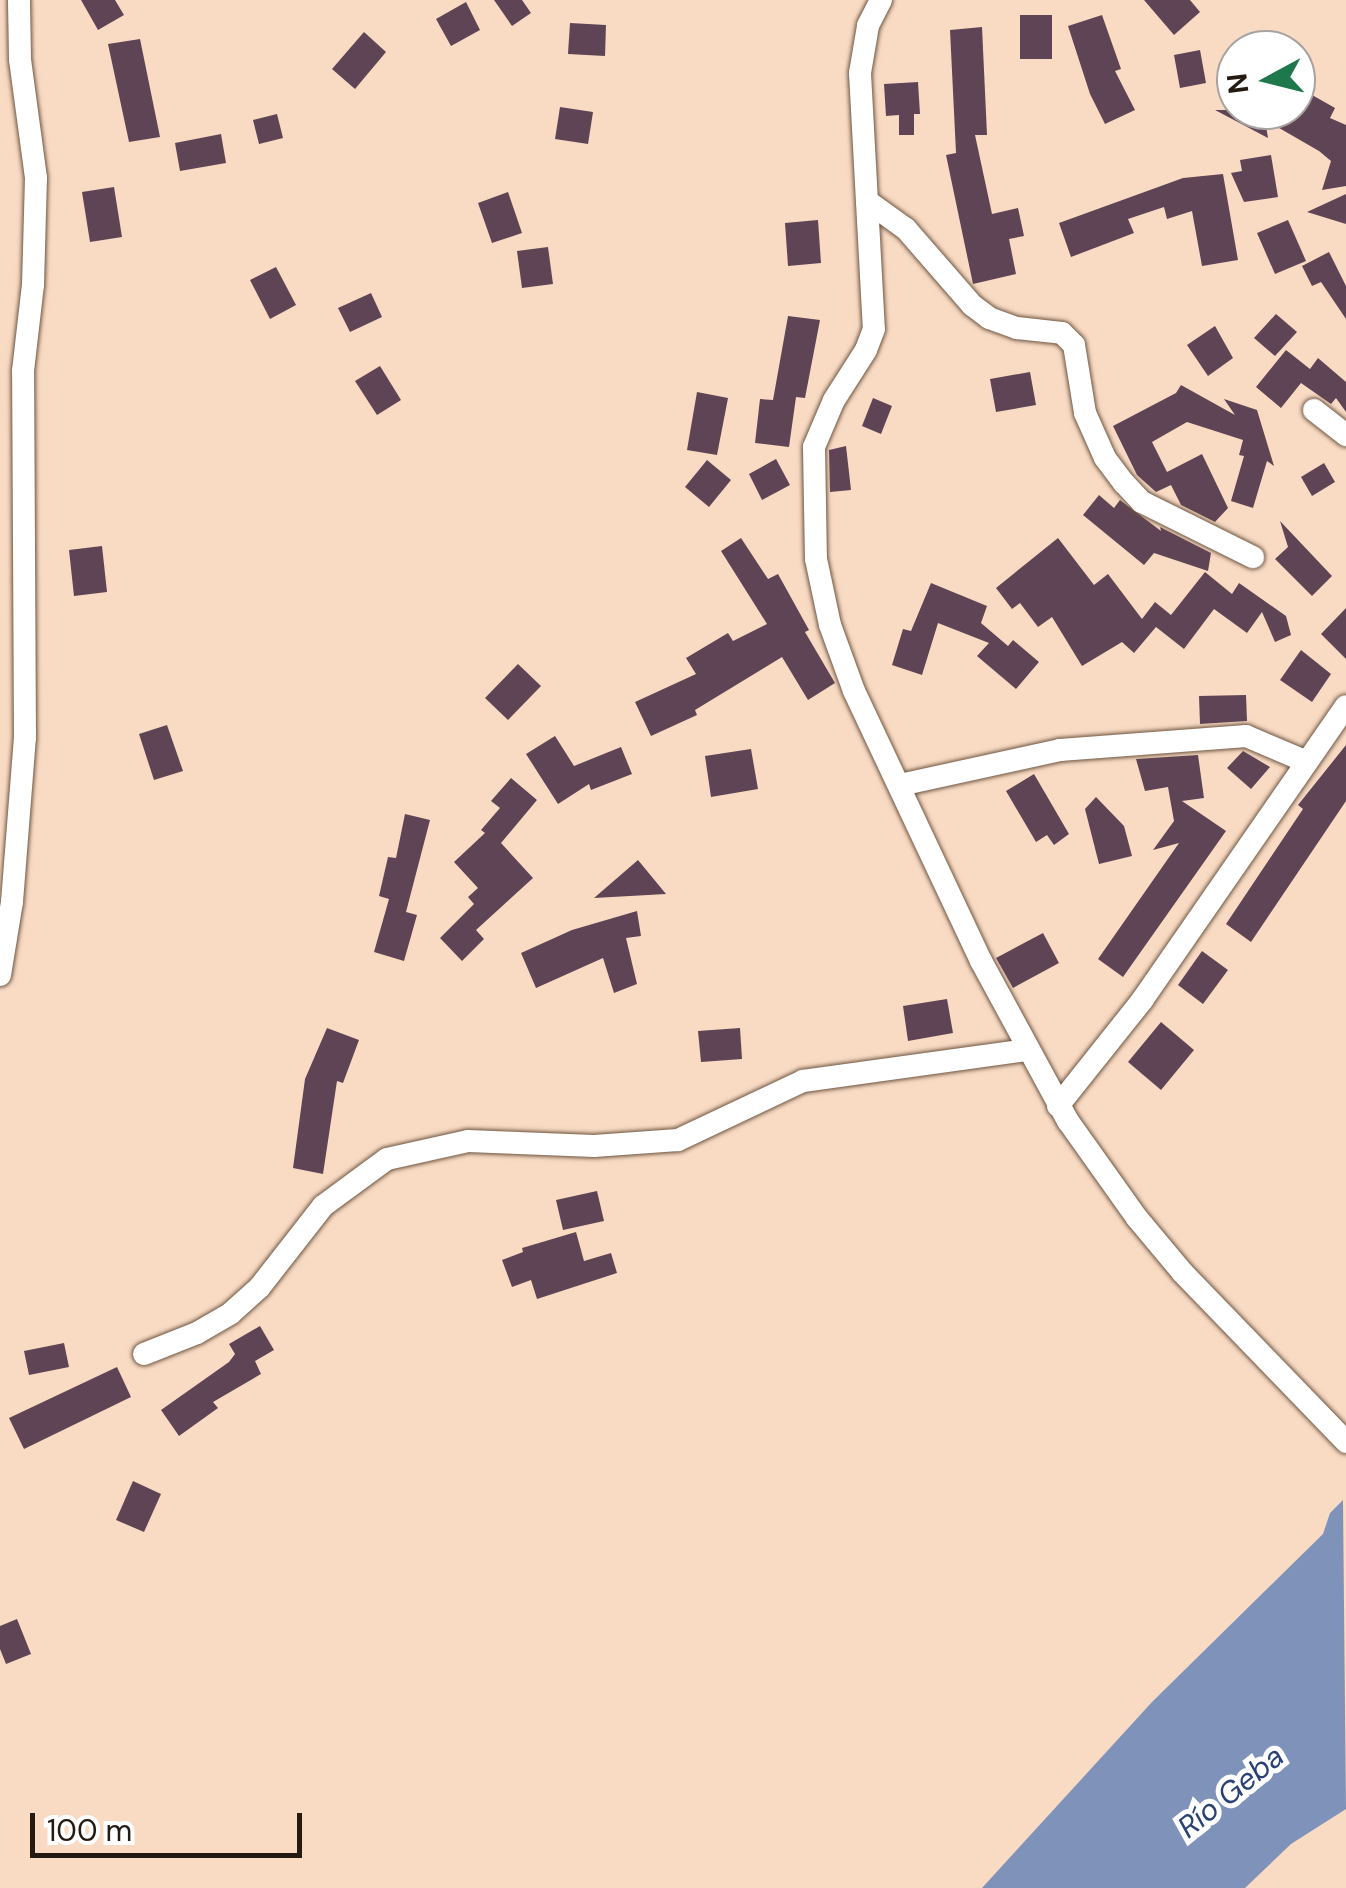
<!DOCTYPE html>
<meta charset="utf-8">
<style>
body{margin:0}
#map{position:relative;width:1346px;height:1888px;overflow:hidden;background:#f9dbc4;font-family:"DM Sans",sans-serif}
div>[style]{position:absolute}
.water>*{inset:0;background:#7f93ba}
.building>*{inset:0;background:#5f4455}
.roads{filter:drop-shadow(0 0 2px #6e5541) drop-shadow(0 0 2px #6e5541)}
.minor>*{height:22px;margin:-11px;padding:0 11px;transform-origin:11px;border-radius:11px;background:#fff}
span{translate:-50% -50%;white-space:nowrap;text-align:center;line-height:1.15;-webkit-text-stroke:10px #fff;paint-order:stroke}
.water-label{font-size:30px;color:#2a4174;font-style:italic}
.north{position:absolute;left:1216px;top:30px;width:100px;height:100px;box-sizing:border-box;background:#fff;border:2px solid #a7a3a0;border-radius:50%;rotate:263deg;font-size:28px;font-weight:700;line-height:40px;text-align:center;color:#241a11}
.north::after{content:'';display:block;margin:auto;width:35px;height:45px;background:#1f784c;clip-path:polygon(50% 0,100% 100%,50% 72%,0 100%)}
.scale{position:absolute;left:30px;top:1813px;width:272px;height:45px;box-sizing:border-box;border:5px solid #241a11;border-top:0;padding-left:12px;font-size:30px;line-height:35px;white-space:nowrap;color:#241a11;-webkit-text-stroke:8px #fff;paint-order:stroke}
</style>
<div id="map">
<div class="water">
<div style="clip-path:polygon(1343px 1500px,1346px 1809px,1291px 1844px,1245px 1888px,982px 1888px,1152px 1702px,1323px 1534px,1330px 1513px)"></div>
</div>
<div class="building">
<div style="clip-path:polygon(81px 0,115px 0,124px 15px,98px 30px)"></div>
<div style="clip-path:polygon(494px 0,522px 0,531px 13px,512px 26px)"></div>
<div style="clip-path:polygon(1144px 0,1190px 0,1200px 12px,1174px 35px)"></div>
<div style="clip-path:polygon(466px 2px,480px 30px,451px 46px,436px 19px)"></div>
<div style="clip-path:polygon(1020px 15px,1052px 15px,1052px 59px,1020px 59px)"></div>
<div style="clip-path:polygon(1102px 15px,1121px 69px,1115px 71px,1135px 110px,1105px 124px,1090px 94px,1068px 26px)"></div>
<div style="clip-path:polygon(570px 23px,606px 25px,605px 56px,568px 54px)"></div>
<div style="clip-path:polygon(982px 27px,987px 135px,975px 135px,992px 214px,1018px 208px,1024px 236px,1009px 239px,1016px 274px,973px 284px,946px 155px,956px 153px,950px 30px)"></div>
<div style="clip-path:polygon(364px 32px,386px 52px,355px 89px,332px 69px)"></div>
<div style="clip-path:polygon(140px 39px,160px 137px,129px 142px,108px 44px)"></div>
<div style="clip-path:polygon(1200px 50px,1206px 83px,1180px 88px,1174px 55px)"></div>
<div style="clip-path:polygon(918px 82px,920px 114px,914px 114px,914px 135px,899px 135px,899px 115px,886px 116px,884px 84px)"></div>
<div style="clip-path:polygon(1305px 91px,1335px 108px,1330px 118px,1346px 125px,1346px 186px,1322px 190px,1331px 161px,1319px 151px,1265px 120px,1268px 138px,1215px 110px,1275px 110px,1290px 118px)"></div>
<div style="clip-path:polygon(560px 107px,593px 112px,588px 144px,555px 139px)"></div>
<div style="clip-path:polygon(277px 114px,283px 138px,259px 144px,253px 120px)"></div>
<div style="clip-path:polygon(221px 134px,226px 163px,180px 171px,175px 143px)"></div>
<div style="clip-path:polygon(1271px 155px,1278px 197px,1244px 202px,1231px 173px,1242px 171px,1240px 160px)"></div>
<div style="clip-path:polygon(1223px 174px,1238px 260px,1202px 266px,1192px 211px,1167px 219px,1164px 207px,1128px 219px,1134px 233px,1071px 257px,1059px 223px,1183px 178px)"></div>
<div style="clip-path:polygon(114px 187px,122px 237px,90px 242px,82px 192px)"></div>
<div style="clip-path:polygon(508px 192px,522px 233px,492px 243px,478px 203px)"></div>
<div style="clip-path:polygon(1346px 194px,1346px 224px,1307px 212px)"></div>
<div style="clip-path:polygon(818px 220px,821px 263px,788px 266px,785px 223px)"></div>
<div style="clip-path:polygon(1288px 220px,1306px 261px,1275px 274px,1257px 233px)"></div>
<div style="clip-path:polygon(548px 247px,553px 284px,522px 288px,517px 251px)"></div>
<div style="clip-path:polygon(1329px 252px,1346px 286px,1346px 319px,1321px 282px,1312px 286px,1302px 266px)"></div>
<div style="clip-path:polygon(276px 267px,296px 305px,270px 319px,250px 280px)"></div>
<div style="clip-path:polygon(371px 293px,382px 317px,350px 332px,338px 308px)"></div>
<div style="clip-path:polygon(1276px 314px,1297px 332px,1275px 356px,1254px 338px)"></div>
<div style="clip-path:polygon(788px 316px,820px 320px,805px 398px,796px 397px,789px 447px,755px 443px,760px 399px,773px 400px)"></div>
<div style="clip-path:polygon(1215px 326px,1233px 358px,1208px 376px,1187px 345px)"></div>
<div style="clip-path:polygon(1286px 350px,1310px 369px,1318px 358px,1346px 382px,1346px 412px,1336px 398px,1331px 404px,1301px 383px,1281px 408px,1256px 387px)"></div>
<div style="clip-path:polygon(380px 366px,401px 400px,377px 415px,355px 381px)"></div>
<div style="clip-path:polygon(1030px 372px,1036px 405px,996px 412px,990px 379px)"></div>
<div style="clip-path:polygon(1181px 385px,1235px 415px,1224px 399px,1257px 410px,1274px 466px,1267px 461px,1253px 508px,1231px 501px,1244px 456px,1239px 455px,1243px 440px,1187px 422px,1152px 442px,1167px 472px,1202px 454px,1228px 508px,1215px 522px,1181px 505px,1171px 485px,1156px 492px,1137px 475px,1113px 426px,1176px 393px)"></div>
<div style="clip-path:polygon(697px 392px,728px 398px,717px 455px,687px 450px)"></div>
<div style="clip-path:polygon(873px 398px,892px 406px,881px 434px,862px 426px)"></div>
<div style="clip-path:polygon(846px 446px,851px 490px,830px 492px,829px 450px)"></div>
<div style="clip-path:polygon(776px 459px,790px 485px,762px 500px,749px 474px)"></div>
<div style="clip-path:polygon(707px 460px,731px 480px,709px 507px,685px 487px)"></div>
<div style="clip-path:polygon(1324px 463px,1335px 482px,1312px 496px,1301px 477px)"></div>
<div style="clip-path:polygon(1099px 495px,1114px 508px,1120px 500px,1161px 531px,1160px 527px,1211px 553px,1208px 571px,1154px 553px,1144px 565px,1083px 515px)"></div>
<div style="clip-path:polygon(1280px 521px,1332px 576px,1312px 596px,1275px 559px,1288px 547px)"></div>
<div style="clip-path:polygon(741px 538px,768px 579px,778px 574px,809px 630px,805px 632px,835px 683px,808px 700px,782px 657px,695px 710px,697px 715px,651px 736px,635px 702px,696px 674px,686px 658px,728px 633px,733px 641px,767px 624px,721px 551px)"></div>
<div style="clip-path:polygon(1058px 538px,1094px 585px,1108px 574px,1142px 619px,1155px 602px,1171px 615px,1205px 572px,1232px 594px,1239px 583px,1286px 616px,1291px 635px,1275px 642px,1262px 612px,1247px 633px,1214px 609px,1184px 649px,1156px 627px,1134px 653px,1122px 642px,1082px 666px,1052px 617px,1038px 627px,1020px 603px,1012px 609px,996px 588px)"></div>
<div style="clip-path:polygon(102px 546px,107px 592px,74px 596px,69px 550px)"></div>
<div style="clip-path:polygon(931px 583px,987px 606px,981px 623px,1008px 646px,1013px 640px,1039px 662px,1016px 689px,977px 656px,989px 643px,938px 623px,922px 675px,892px 665px,903px 629px,911px 631px)"></div>
<div style="clip-path:polygon(1346px 608px,1346px 659px,1321px 634px)"></div>
<div style="clip-path:polygon(1301px 650px,1331px 674px,1312px 702px,1280px 680px)"></div>
<div style="clip-path:polygon(518px 664px,541px 686px,508px 720px,485px 698px)"></div>
<div style="clip-path:polygon(1246px 695px,1247px 721px,1200px 724px,1199px 696px)"></div>
<div style="clip-path:polygon(167px 725px,183px 771px,154px 780px,139px 734px)"></div>
<div style="clip-path:polygon(555px 736px,574px 766px,621px 747px,632px 774px,591px 790px,589px 784px,558px 804px,526px 754px)"></div>
<div style="clip-path:polygon(1346px 745px,1346px 801px,1251px 942px,1226px 924px,1303px 809px,1298px 805px)"></div>
<div style="clip-path:polygon(751px 749px,758px 789px,711px 797px,705px 756px)"></div>
<div style="clip-path:polygon(1243px 751px,1270px 767px,1251px 789px,1227px 768px)"></div>
<div style="clip-path:polygon(1198px 755px,1204px 798px,1182px 801px,1226px 831px,1123px 977px,1098px 959px,1179px 843px,1153px 850px,1174px 821px,1168px 787px,1145px 791px,1136px 759px)"></div>
<div style="clip-path:polygon(1034px 774px,1069px 834px,1054px 845px,1047px 835px,1036px 842px,1006px 791px)"></div>
<div style="clip-path:polygon(511px 778px,537px 800px,501px 843px,533px 878px,476px 930px,484px 939px,462px 961px,440px 938px,474px 904px,468px 897px,478px 888px,454px 862px,485px 833px,481px 830px,500px 808px,491px 801px)"></div>
<div style="clip-path:polygon(1096px 797px,1124px 826px,1132px 856px,1099px 864px,1085px 809px)"></div>
<div style="clip-path:polygon(405px 814px,430px 820px,406px 912px,417px 915px,404px 961px,374px 952px,389px 899px,379px 896px,388px 857px,396px 858px)"></div>
<div style="clip-path:polygon(638px 860px,666px 894px,594px 898px)"></div>
<div style="clip-path:polygon(637px 911px,641px 936px,626px 938px,637px 984px,614px 993px,603px 958px,536px 988px,521px 953px,572px 930px)"></div>
<div style="clip-path:polygon(1043px 933px,1059px 963px,1013px 988px,996px 958px)"></div>
<div style="clip-path:polygon(1202px 951px,1228px 970px,1203px 1004px,1178px 985px)"></div>
<div style="clip-path:polygon(947px 999px,953px 1033px,908px 1041px,903px 1006px)"></div>
<div style="clip-path:polygon(1161px 1022px,1194px 1050px,1161px 1090px,1128px 1062px)"></div>
<div style="clip-path:polygon(327px 1028px,359px 1040px,343px 1083px,337px 1081px,323px 1174px,293px 1168px,305px 1079px)"></div>
<div style="clip-path:polygon(740px 1028px,742px 1059px,701px 1062px,698px 1031px)"></div>
<div style="clip-path:polygon(597px 1191px,604px 1221px,563px 1230px,556px 1200px)"></div>
<div style="clip-path:polygon(576px 1232px,584px 1261px,611px 1253px,617px 1273px,537px 1299px,531px 1280px,512px 1287px,502px 1260px,523px 1252px,522px 1248px)"></div>
<div style="clip-path:polygon(260px 1326px,274px 1350px,255px 1361px,261px 1374px,213px 1402px,218px 1408px,179px 1436px,161px 1410px,229px 1362px,235px 1354px,229px 1344px)"></div>
<div style="clip-path:polygon(64px 1343px,69px 1367px,29px 1375px,24px 1351px)"></div>
<div style="clip-path:polygon(117px 1367px,131px 1397px,24px 1449px,9px 1418px)"></div>
<div style="clip-path:polygon(133px 1481px,161px 1494px,144px 1532px,116px 1520px)"></div>
<div style="clip-path:polygon(17px 1619px,31px 1654px,6px 1664px,0 1649px,0 1626px)"></div>
</div>
<div class="roads">
<div class="minor">
<div style="left:881px;top:0;width:29px;rotate:117deg"></div>
<div style="left:868px;top:26px;width:48px;rotate:99.7deg"></div>
<div style="left:860px;top:73px;width:256px;rotate:86.9deg"></div>
<div style="left:874px;top:329px;width:22px;rotate:111deg"></div>
<div style="left:866px;top:350px;width:59px;rotate:122.6deg"></div>
<div style="left:834px;top:400px;width:51px;rotate:113.1deg"></div>
<div style="left:814px;top:447px;width:112px;rotate:89deg"></div>
<div style="left:816px;top:559px;width:67px;rotate:78deg"></div>
<div style="left:830px;top:625px;width:70px;rotate:70deg"></div>
<div style="left:854px;top:691px;width:298px;rotate:64.8deg"></div>
<div style="left:981px;top:961px;width:182px;rotate:61.5deg"></div>
<div style="left:1068px;top:1121px;width:119px;rotate:54.6deg"></div>
<div style="left:1137px;top:1218px;width:72px;rotate:50.1deg"></div>
<div style="left:1183px;top:1273px;width:235px;rotate:46deg"></div>
<div style="left:867px;top:201px;width:48px;rotate:35.7deg"></div>
<div style="left:906px;top:229px;width:101px;rotate:49deg"></div>
<div style="left:972px;top:305px;width:21px;rotate:37deg"></div>
<div style="left:989px;top:318px;width:30px;rotate:20deg"></div>
<div style="left:1017px;top:328px;width:45px;rotate:6.3deg"></div>
<div style="left:1062px;top:333px;width:17px;rotate:45deg"></div>
<div style="left:1074px;top:345px;width:69px;rotate:80.8deg"></div>
<div style="left:1085px;top:413px;width:49px;rotate:66deg"></div>
<div style="left:1105px;top:458px;width:31px;rotate:53deg"></div>
<div style="left:1124px;top:483px;width:26px;rotate:47deg"></div>
<div style="left:1142px;top:502px;width:124px;rotate:26.4deg"></div>
<div style="left:1314px;top:410px;width:41px;rotate:38deg"></div>
<div style="left:900px;top:785px;width:164px;rotate:-12.3deg"></div>
<div style="left:1060px;top:750px;width:187px;rotate:-4.3deg"></div>
<div style="left:1246px;top:736px;width:66px;rotate:23.1deg"></div>
<div style="left:0;top:975px;width:74px;rotate:-80.7deg"></div>
<div style="left:12px;top:902px;width:165px;rotate:-85.5deg"></div>
<div style="left:25px;top:738px;width:367px;rotate:-90.3deg"></div>
<div style="left:23px;top:371px;width:87px;rotate:-83.4deg"></div>
<div style="left:33px;top:285px;width:107px;rotate:-88.4deg"></div>
<div style="left:36px;top:178px;width:120px;rotate:-97.7deg"></div>
<div style="left:20px;top:59px;width:59px;rotate:-91deg"></div>
<div style="left:1058px;top:1106px;width:137px;rotate:-51.5deg"></div>
<div style="left:1143px;top:999px;width:356px;rotate:-55.3deg"></div>
<div style="left:144px;top:1354px;width:57px;rotate:-21.6deg"></div>
<div style="left:197px;top:1333px;width:39px;rotate:-30deg"></div>
<div style="left:231px;top:1313px;width:38px;rotate:-42deg"></div>
<div style="left:259px;top:1288px;width:104px;rotate:-52deg"></div>
<div style="left:323px;top:1206px;width:79px;rotate:-36.3deg"></div>
<div style="left:387px;top:1159px;width:83px;rotate:-12.5deg"></div>
<div style="left:468px;top:1141px;width:126px;rotate:2.3deg"></div>
<div style="left:594px;top:1146px;width:84px;rotate:-4.1deg"></div>
<div style="left:678px;top:1140px;width:138px;rotate:-25.3deg"></div>
<div style="left:803px;top:1081px;width:225px;rotate:-7.9deg"></div>
</div>
</div>
<div class="water-label">
<span style="left:1231px;top:1792px;rotate:-39deg">Río Geba</span>
</div>
<div class="north">N</div>
<div class="scale">100 m</div>
</div>
